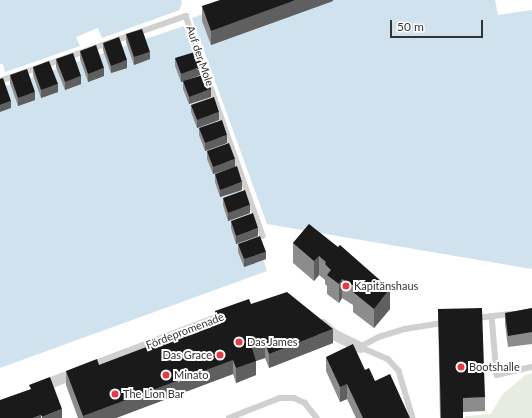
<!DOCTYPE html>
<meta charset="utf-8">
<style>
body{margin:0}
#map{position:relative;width:532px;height:418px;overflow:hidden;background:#fff;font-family:Lato,sans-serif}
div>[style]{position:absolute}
.green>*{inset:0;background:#e6ecdf}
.water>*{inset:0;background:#cfe2ee}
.pier>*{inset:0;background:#fff}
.lane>*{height:5.5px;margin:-2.75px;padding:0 2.75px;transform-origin:2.75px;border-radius:2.75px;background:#d0d0d0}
.street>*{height:11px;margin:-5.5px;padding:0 5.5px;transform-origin:5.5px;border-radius:5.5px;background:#d0d0d0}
.wall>*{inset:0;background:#8c8c8c}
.shaded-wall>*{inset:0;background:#5f5f5f}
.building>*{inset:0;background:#1a1a1a}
.dots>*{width:11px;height:11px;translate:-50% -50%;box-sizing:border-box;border:2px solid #fff;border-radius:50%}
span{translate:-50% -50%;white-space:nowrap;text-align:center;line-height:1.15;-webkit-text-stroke:4px #fff;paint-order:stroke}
.street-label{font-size:11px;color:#333}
.poi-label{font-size:11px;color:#333}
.left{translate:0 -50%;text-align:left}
.right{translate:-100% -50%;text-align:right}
.scale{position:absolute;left:390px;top:20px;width:93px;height:18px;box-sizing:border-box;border:2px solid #333;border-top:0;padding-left:5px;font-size:12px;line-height:14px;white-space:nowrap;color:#333;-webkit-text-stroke:3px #fff;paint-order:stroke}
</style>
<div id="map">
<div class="green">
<div style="clip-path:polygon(532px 373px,532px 418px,465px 418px,466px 416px,491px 414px,502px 395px,524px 376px)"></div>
</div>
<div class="water">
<div style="clip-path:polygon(0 0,532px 0,532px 269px,267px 224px,188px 7px,102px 38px,98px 28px,76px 37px,80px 46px,5px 72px,3px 64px,0 64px)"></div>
<div style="clip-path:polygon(184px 26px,267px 271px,0 368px,0 88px)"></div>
</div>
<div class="pier">
<div style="clip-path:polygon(181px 0,241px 0,192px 18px,188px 7px,179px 10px,182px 3px)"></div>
<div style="clip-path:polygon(495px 0,532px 0,532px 10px,498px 15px)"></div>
</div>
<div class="lane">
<div style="left:0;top:81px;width:197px;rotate:-19.3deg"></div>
<div style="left:186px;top:16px;width:233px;rotate:70.7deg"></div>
<div style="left:492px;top:316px;width:59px;rotate:85.2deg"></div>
<div style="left:497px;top:375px;width:36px;rotate:-13deg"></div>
<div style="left:477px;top:318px;width:35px;rotate:-7deg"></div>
<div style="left:360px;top:347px;width:21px;rotate:-28deg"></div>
<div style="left:379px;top:337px;width:27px;rotate:-17deg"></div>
<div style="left:405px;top:329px;width:39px;rotate:-9deg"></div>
<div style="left:360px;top:347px;width:30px;rotate:23deg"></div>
<div style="left:388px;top:359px;width:16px;rotate:47deg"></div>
<div style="left:399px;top:371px;width:49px;rotate:73.4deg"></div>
<div style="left:229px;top:418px;width:55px;rotate:-21.4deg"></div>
<div style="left:280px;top:398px;width:14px"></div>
<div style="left:294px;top:398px;width:12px;rotate:24deg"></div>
<div style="left:305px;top:403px;width:19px;rotate:51deg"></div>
</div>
<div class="street">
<div style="left:322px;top:324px;width:15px;rotate:42deg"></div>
<div style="left:333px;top:334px;width:30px;rotate:26deg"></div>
<div style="left:38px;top:387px;width:202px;rotate:-20.9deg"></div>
</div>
<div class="wall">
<div style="clip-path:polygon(333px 0,333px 1px,211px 45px,202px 21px,202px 6px)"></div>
<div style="clip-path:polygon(126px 34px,150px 59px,134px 65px,126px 42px)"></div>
<div style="clip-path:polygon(103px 43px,127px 68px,111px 73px,103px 50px)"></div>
<div style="clip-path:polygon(80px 51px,104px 76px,88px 82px,80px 59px)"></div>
<div style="clip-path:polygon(175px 58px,203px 74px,181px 82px,175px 66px)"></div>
<div style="clip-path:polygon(56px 59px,81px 84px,65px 90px,56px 67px)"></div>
<div style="clip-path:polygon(33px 67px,58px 92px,41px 98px,33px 75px)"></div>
<div style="clip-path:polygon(10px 75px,35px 100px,18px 106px,10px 83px)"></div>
<div style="clip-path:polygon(183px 81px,211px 97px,189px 104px,183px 89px)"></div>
<div style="clip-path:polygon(191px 105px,219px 120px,197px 128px,191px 112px)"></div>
<div style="clip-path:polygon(199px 128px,227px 143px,205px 151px,199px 135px)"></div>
<div style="clip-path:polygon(207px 151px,235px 167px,213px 174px,207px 159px)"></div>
<div style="clip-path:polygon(215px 174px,242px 190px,220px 197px,215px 182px)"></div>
<div style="clip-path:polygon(223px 198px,250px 213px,228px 221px,223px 205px)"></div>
<div style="clip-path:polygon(231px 221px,258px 236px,236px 244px,231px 228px)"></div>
<div style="clip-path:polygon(309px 224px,390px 309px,374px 328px,353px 312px,353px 305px,342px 298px,339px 303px,327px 294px,327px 286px,325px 284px,325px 280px,319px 275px,314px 281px,293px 263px,293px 243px)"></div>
<div style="clip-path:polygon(238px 244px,266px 259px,244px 267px,238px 252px)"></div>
<div style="clip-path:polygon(251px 304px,333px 343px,269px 368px,265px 358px,256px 361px,256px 375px,236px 383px,233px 374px,116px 418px,78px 418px,66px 385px,66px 371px,99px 365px,215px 321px,215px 311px)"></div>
<div style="clip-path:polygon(532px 308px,532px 344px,508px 347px,505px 324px,505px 313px)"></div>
<div style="clip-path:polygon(438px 309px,485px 397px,485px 411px,463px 412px,463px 418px,440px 418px)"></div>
<div style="clip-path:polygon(326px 357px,365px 370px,410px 418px,356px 418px,347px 399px,340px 402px,326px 371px)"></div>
</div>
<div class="shaded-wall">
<div style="clip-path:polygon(296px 0,333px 0,333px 1px,211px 45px,211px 31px)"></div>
<div style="clip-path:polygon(150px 52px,150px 59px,134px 65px,134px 57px)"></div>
<div style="clip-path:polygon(127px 60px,127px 68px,111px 73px,111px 66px)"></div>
<div style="clip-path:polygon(203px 66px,203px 74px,181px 82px,181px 74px)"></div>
<div style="clip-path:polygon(104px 68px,104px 76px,88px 82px,88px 74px)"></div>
<div style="clip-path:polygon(81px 76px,81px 84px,65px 90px,65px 82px)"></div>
<div style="clip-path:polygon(58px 84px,58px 92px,41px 98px,41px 90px)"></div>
<div style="clip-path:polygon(211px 89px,211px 97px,189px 104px,189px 97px)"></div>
<div style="clip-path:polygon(35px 92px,35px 100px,18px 106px,18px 98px)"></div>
<div style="clip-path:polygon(11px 101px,11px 108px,0 112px,0 105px)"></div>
<div style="clip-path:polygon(219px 112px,219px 120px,197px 128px,197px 120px)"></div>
<div style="clip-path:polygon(227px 135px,227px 143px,205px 151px,205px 143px)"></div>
<div style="clip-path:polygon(235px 159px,235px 167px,213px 174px,213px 167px)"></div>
<div style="clip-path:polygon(242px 182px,242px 190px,220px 197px,220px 190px)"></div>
<div style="clip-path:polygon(250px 205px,250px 213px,228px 221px,228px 213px)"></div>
<div style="clip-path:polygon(258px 228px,258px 236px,236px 244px,236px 236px)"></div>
<div style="clip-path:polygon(266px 252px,266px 259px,244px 267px,244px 259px)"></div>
<div style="clip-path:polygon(319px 256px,319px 275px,314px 281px,314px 261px)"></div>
<div style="clip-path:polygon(342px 279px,342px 298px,339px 303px,339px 284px)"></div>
<div style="clip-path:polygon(390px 289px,390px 309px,374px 328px,374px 309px)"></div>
<div style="clip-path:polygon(333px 329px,333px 343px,269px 368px,269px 354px)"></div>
<div style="clip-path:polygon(265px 343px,265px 358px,256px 361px,256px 375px,236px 383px,236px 368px,252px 348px)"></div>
<div style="clip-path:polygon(233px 360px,233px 374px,116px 418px,83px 418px,83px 416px)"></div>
<div style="clip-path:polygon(347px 384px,347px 399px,340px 402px,340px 387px)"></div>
<div style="clip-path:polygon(62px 409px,62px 418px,42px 418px,42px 417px)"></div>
<div style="clip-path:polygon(41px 415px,41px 418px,33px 418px)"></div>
</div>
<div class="building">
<div style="clip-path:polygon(220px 0,296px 0,211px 31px,202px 6px)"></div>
<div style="clip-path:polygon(142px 29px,150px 52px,134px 57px,126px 34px)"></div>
<div style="clip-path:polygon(119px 37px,127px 60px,111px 66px,103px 43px)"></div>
<div style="clip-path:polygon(96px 45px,104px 68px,88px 74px,80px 51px)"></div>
<div style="clip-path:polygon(198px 51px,203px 66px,181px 74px,175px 58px)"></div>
<div style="clip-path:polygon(73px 53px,81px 76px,65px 82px,56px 59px)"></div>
<div style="clip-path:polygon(49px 61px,58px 84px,41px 90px,33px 67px)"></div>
<div style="clip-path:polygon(27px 69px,35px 92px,18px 98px,10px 75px)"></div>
<div style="clip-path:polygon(206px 74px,211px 89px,189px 97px,183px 81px)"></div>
<div style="clip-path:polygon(3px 78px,11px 101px,0 105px,0 79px)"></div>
<div style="clip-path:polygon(214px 97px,219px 112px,197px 120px,191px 105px)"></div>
<div style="clip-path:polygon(222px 120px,227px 135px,205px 143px,199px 128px)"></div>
<div style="clip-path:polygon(229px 143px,235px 159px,213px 167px,207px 151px)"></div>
<div style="clip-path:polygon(237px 166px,242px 182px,220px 190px,215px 174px)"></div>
<div style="clip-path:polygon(245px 190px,250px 205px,228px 213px,223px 198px)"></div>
<div style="clip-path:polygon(253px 213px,258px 228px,236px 236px,231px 221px)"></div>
<div style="clip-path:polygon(309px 224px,338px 247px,340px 245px,390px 289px,374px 309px,353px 292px,357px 288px,342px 279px,339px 284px,327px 275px,331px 270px,325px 264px,326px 262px,319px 256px,314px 261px,293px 243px)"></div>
<div style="clip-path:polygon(260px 236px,266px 252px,244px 259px,238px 244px)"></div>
<div style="clip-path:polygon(287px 292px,333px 329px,269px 354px,265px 343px,252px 348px,256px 361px,236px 368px,233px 360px,83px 416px,66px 371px,97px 359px,99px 365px,218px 320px,215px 311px,249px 299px,251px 304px)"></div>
<div style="clip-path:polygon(482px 308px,485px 397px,463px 398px,463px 418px,441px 418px,438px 309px)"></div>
<div style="clip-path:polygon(532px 308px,532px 332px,508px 336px,505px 313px)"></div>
<div style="clip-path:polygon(353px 344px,365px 370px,369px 368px,375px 381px,390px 374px,410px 418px,363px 418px,347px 384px,340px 387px,326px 357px)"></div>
<div style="clip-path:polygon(50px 377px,62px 409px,42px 417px,41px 415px,33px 418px,0 418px,0 400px,31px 389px,29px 385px)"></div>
</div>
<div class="dots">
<div style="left:346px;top:286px;background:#e63946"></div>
<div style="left:239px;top:342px;background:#e63946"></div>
<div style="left:220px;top:355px;background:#e63946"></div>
<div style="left:461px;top:367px;background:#e63946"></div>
<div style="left:166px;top:375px;background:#e63946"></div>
<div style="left:115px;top:394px;background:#e63946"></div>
</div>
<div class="street-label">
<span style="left:200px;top:56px;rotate:71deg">Auf der Mole</span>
<span style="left:185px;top:331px;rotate:-21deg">Fördepromenade</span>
</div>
<div class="poi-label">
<span class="left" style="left:354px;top:286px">Kapitänshaus</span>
<span class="left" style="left:247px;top:342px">Das James</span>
<span class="right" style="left:212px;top:355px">Das Grace</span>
<span class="left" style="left:469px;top:367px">Bootshalle</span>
<span class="left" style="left:174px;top:375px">Minato</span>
<span class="left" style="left:123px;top:394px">The Lion Bar</span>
</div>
<div class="scale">50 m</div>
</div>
